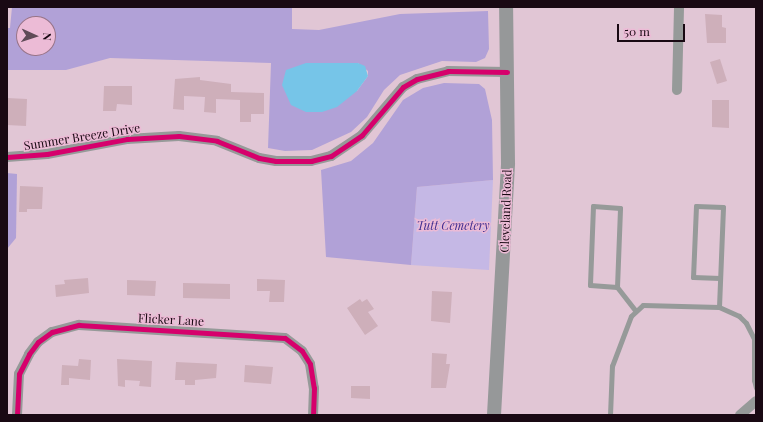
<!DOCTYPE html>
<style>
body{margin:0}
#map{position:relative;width:763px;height:422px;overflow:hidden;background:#e1c6d5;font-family:"Playfair Display",serif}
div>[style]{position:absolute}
.green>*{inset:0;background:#c5b8e5}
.forest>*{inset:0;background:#b1a1d7}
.water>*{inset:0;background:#76c5e8}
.building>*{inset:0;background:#ceafba}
.service>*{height:5px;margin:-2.5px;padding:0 2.5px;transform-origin:2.5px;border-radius:2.5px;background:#969a99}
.minor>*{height:10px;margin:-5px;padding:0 5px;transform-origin:5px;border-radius:5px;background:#969a99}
.secondary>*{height:14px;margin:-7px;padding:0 7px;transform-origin:7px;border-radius:7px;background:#969899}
.cycleway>*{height:5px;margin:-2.5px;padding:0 2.5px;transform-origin:2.5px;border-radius:2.5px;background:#d6006c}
span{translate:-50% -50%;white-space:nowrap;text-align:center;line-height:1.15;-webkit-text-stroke:3px #ecbbd6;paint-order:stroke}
.street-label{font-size:12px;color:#190913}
.park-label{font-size:12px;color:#412f91;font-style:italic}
.frame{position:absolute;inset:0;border:8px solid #190913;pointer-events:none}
.north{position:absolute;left:16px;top:16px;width:40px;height:40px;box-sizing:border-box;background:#ecbbd6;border:1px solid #987488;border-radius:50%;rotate:93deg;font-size:11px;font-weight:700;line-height:16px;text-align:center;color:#190913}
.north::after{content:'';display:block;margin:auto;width:14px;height:18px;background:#5f4b57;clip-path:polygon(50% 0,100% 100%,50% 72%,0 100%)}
.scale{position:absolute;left:617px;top:24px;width:68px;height:18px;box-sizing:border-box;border:2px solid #190913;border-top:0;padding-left:5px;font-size:12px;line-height:14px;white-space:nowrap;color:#190913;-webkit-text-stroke:3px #ecbbd6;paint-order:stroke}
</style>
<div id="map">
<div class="green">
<div style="clip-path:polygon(493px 180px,489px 270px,411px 265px,417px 187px)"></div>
</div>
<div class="forest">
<div style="clip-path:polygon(evenodd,12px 7px,292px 7px,292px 29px,319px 30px,400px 14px,488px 11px,489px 49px,485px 58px,476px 62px,442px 61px,400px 75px,384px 90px,367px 117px,351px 132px,312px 150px,285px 151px,268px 148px,271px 63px,110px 58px,66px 70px,7px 70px,7px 28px,10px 28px,12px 7px,24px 24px,48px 24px,48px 48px,24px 48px,24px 24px,12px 7px,306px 63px,358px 63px,368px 71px,368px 76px,357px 91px,306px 63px)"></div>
<div style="clip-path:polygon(444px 83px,479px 84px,485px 89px,492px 120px,493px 180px,417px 187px,411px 265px,326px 257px,321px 170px,351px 161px,373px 143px,403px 100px,423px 88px)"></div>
<div style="clip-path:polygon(7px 173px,17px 174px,16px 238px,7px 249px)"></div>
</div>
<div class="water">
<div style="clip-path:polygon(306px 63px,358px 63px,365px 66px,368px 76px,357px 91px,337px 107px,322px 112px,306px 112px,291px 105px,282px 85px,286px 70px)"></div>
</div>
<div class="building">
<div style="clip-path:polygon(705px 14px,722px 15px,722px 27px,726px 28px,726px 43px,707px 43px)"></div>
<div style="clip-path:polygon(720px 59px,727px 81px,717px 84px,710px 62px)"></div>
<div style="clip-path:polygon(200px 77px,200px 80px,231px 84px,231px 92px,264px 93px,264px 114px,251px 114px,251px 122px,240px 122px,240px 100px,216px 99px,216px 113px,204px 112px,205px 97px,184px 96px,184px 110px,173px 109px,175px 79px)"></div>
<div style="clip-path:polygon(104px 86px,132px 86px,132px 105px,117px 104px,116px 111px,103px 111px)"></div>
<div style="clip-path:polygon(7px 98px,27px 99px,26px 126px,7px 125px)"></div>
<div style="clip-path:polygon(712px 100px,729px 100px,729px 128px,712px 127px)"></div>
<div style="clip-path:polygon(20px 186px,43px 187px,42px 209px,27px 209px,27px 212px,19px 212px)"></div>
<div style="clip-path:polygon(88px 278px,89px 293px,56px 297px,55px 285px,65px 284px,64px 280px)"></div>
<div style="clip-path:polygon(257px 279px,285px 280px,284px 302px,269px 302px,270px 291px,257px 291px)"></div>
<div style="clip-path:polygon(127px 280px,156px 281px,155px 296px,127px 295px)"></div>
<div style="clip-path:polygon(183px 283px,230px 284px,230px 299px,183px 298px)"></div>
<div style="clip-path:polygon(432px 291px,452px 292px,450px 323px,431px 321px)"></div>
<div style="clip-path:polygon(360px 299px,362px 302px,367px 299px,374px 309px,368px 312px,378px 326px,365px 335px,347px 308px)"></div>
<div style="clip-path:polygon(432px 353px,447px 354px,446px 364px,450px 364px,446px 388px,431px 388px)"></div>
<div style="clip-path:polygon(79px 359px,91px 360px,90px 380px,69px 378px,69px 385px,61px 385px,62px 365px,78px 366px)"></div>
<div style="clip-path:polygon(117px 359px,152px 361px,151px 387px,139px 386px,140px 381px,125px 380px,125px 387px,118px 386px)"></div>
<div style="clip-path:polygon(176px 362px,217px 364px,216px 378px,195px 380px,195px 385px,185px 385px,185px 380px,175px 380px)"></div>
<div style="clip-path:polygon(245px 365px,273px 367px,271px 384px,244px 382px)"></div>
<div style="clip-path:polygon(351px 386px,370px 386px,370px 399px,351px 398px)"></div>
</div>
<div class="service">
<div style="left:617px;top:287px;width:79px;rotate:-87.8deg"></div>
<div style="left:620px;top:208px;width:27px;rotate:-176deg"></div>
<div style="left:593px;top:206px;width:79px;rotate:92.2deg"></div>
<div style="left:590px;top:285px;width:27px;rotate:4deg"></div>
<div style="left:617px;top:287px;width:29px;rotate:52deg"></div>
<div style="left:719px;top:307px;width:100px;rotate:-87.7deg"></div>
<div style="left:723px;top:207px;width:27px;rotate:-178deg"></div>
<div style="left:696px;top:206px;width:71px;rotate:92.4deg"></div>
<div style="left:693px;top:277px;width:27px;rotate:2deg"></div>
<div style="left:610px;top:415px;width:49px;rotate:-87.7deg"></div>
<div style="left:612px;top:366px;width:53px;rotate:-69.2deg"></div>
<div style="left:631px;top:316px;width:16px;rotate:-43deg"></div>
<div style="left:643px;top:305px;width:76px;rotate:1.5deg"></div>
<div style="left:719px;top:307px;width:22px;rotate:24deg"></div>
<div style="left:739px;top:316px;width:10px;rotate:45deg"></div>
<div style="left:746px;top:323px;width:18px;rotate:63deg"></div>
<div style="left:754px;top:339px;width:41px;rotate:90deg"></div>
<div style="left:754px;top:380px;width:8px;rotate:76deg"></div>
</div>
<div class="minor">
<div style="left:677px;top:90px;width:83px;rotate:-88.6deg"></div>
<div style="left:7px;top:157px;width:40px;rotate:-4.3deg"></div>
<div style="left:47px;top:154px;width:81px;rotate:-10.6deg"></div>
<div style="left:127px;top:139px;width:52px;rotate:-3.3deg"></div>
<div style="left:179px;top:136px;width:38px;rotate:7deg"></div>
<div style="left:217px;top:141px;width:45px;rotate:22deg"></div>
<div style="left:259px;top:158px;width:17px;rotate:10deg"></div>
<div style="left:276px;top:161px;width:35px"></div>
<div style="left:311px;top:161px;width:21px;rotate:-14deg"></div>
<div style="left:331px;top:156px;width:37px;rotate:-34deg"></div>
<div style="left:362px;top:135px;width:63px;rotate:-49.5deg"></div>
<div style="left:403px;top:87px;width:16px;rotate:-30deg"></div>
<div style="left:417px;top:79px;width:32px;rotate:-14deg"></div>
<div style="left:448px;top:71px;width:59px;rotate:1deg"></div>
<div style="left:17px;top:415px;width:41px;rotate:-87.2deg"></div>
<div style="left:19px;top:374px;width:22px;rotate:-63deg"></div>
<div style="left:29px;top:354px;width:15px;rotate:-53deg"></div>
<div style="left:38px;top:342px;width:17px;rotate:-36deg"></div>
<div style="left:52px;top:332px;width:28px;rotate:-15deg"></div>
<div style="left:79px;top:325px;width:206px;rotate:3.6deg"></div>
<div style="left:285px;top:338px;width:21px;rotate:37deg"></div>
<div style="left:302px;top:351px;width:15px;rotate:58deg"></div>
<div style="left:310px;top:364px;width:24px;rotate:81deg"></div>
<div style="left:314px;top:388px;width:27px;rotate:92deg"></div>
<div style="left:740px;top:415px;width:21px;rotate:-41deg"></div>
</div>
<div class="secondary">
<div style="left:494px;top:415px;width:252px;rotate:-86.8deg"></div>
<div style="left:508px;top:163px;width:156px;rotate:-90.7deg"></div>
</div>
<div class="cycleway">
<div style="left:7px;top:157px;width:40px;rotate:-4.3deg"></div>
<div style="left:47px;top:154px;width:81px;rotate:-10.6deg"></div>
<div style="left:127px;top:139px;width:52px;rotate:-3.3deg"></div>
<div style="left:179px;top:136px;width:38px;rotate:7deg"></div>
<div style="left:217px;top:141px;width:45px;rotate:22deg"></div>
<div style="left:259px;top:158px;width:17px;rotate:10deg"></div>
<div style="left:276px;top:161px;width:35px"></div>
<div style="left:311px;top:161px;width:21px;rotate:-14deg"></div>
<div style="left:331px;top:156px;width:37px;rotate:-34deg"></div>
<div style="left:362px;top:135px;width:63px;rotate:-49.5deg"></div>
<div style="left:403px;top:87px;width:16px;rotate:-30deg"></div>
<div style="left:417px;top:79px;width:32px;rotate:-14deg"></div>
<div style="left:448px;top:71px;width:59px;rotate:1deg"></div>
<div style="left:17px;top:415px;width:41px;rotate:-87.2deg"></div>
<div style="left:19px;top:374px;width:22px;rotate:-63deg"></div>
<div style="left:29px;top:354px;width:15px;rotate:-53deg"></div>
<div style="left:38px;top:342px;width:17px;rotate:-36deg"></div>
<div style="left:52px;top:332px;width:28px;rotate:-15deg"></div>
<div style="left:79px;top:325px;width:206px;rotate:3.6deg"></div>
<div style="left:285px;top:338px;width:21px;rotate:37deg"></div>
<div style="left:302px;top:351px;width:15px;rotate:58deg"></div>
<div style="left:310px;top:364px;width:24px;rotate:81deg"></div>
<div style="left:314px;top:388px;width:27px;rotate:92deg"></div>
</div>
<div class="street-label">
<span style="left:82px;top:137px;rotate:-9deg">Summer Breeze Drive</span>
<span style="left:506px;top:211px;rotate:-88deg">Cleveland Road</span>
<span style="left:171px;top:320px;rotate:3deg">Flicker Lane</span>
</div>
<div class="park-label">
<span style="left:453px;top:226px">Tutt Cemetery</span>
</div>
<div class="frame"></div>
<div class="north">N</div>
<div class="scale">50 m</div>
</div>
